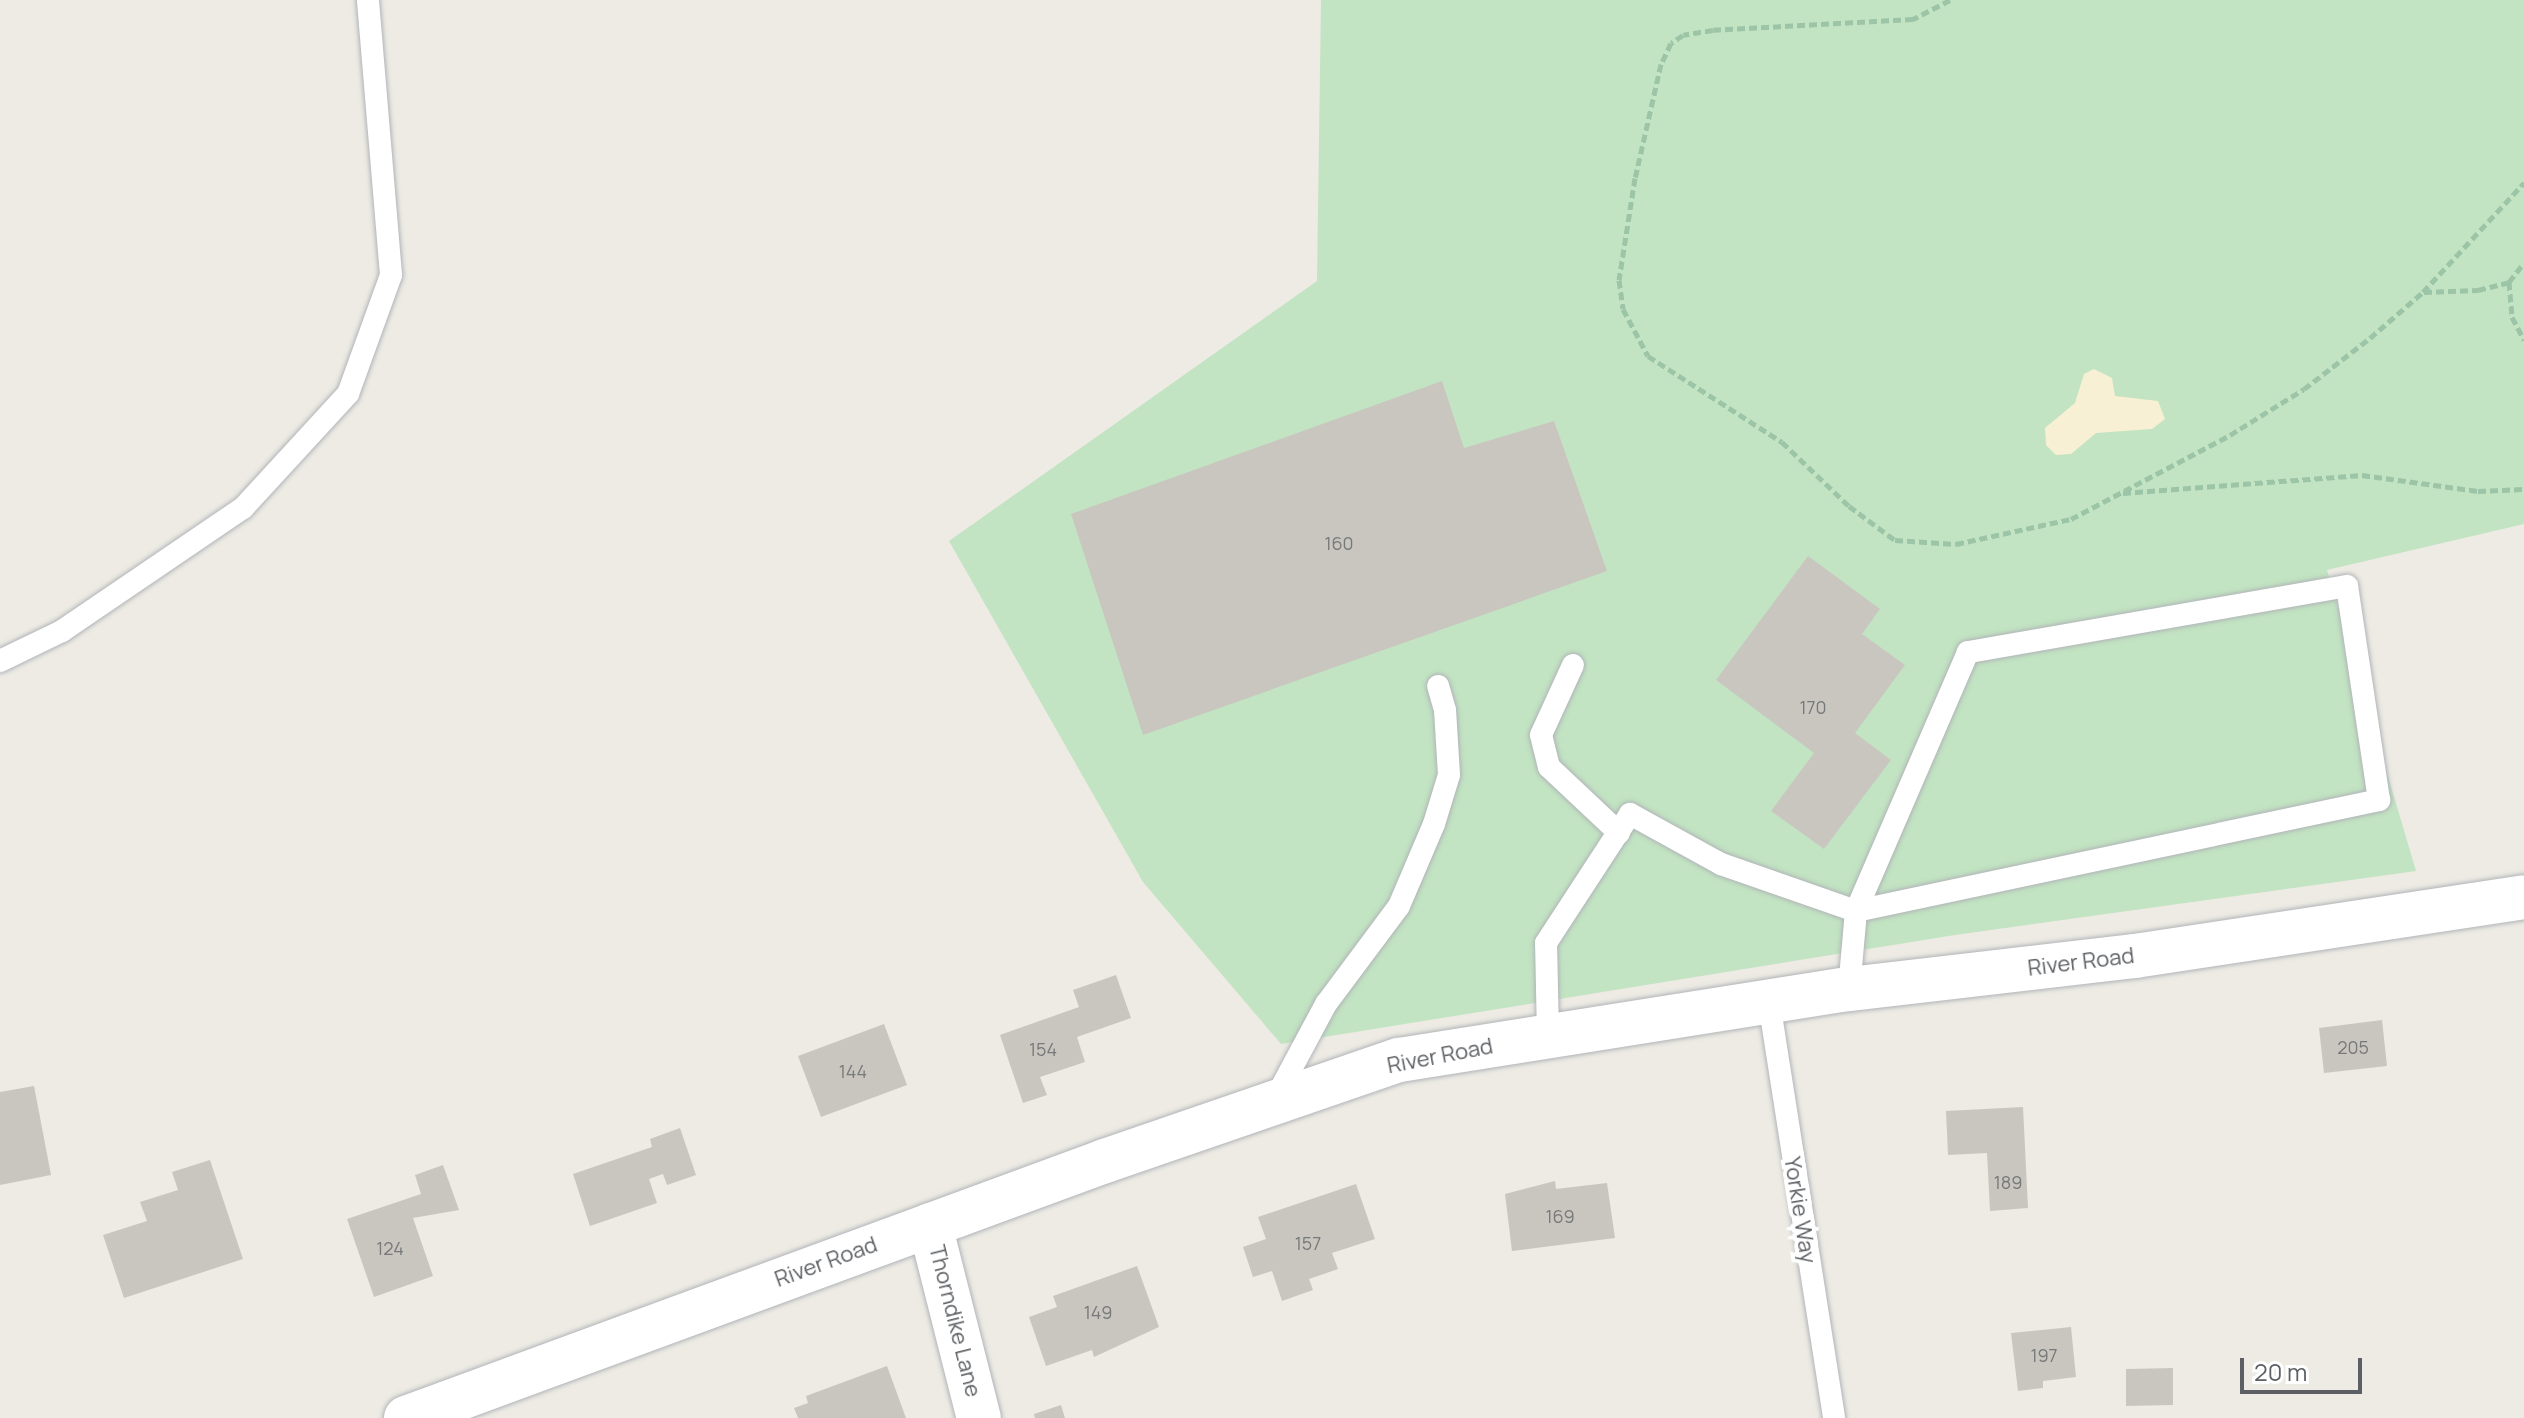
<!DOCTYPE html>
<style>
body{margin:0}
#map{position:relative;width:2524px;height:1418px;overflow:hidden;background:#edebe4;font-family:Manrope,sans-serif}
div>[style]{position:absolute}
.green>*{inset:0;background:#c2e4c2}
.sand>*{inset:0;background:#f8f0d4}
.building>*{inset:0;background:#c9c6c0}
.path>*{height:5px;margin-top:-2.5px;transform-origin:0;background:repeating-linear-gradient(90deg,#9cc4a7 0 8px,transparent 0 12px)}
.roads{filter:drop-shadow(0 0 2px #b1b4b8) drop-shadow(0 0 2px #b1b4b8)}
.service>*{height:22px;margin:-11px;padding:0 11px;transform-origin:11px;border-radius:11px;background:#fff}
.minor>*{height:44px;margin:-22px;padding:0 22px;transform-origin:22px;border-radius:22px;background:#fff}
.secondary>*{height:44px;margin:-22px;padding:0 22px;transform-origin:22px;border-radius:22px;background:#fff}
span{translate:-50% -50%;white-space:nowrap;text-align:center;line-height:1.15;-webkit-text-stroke:8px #fff;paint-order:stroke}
.number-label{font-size:18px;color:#77797a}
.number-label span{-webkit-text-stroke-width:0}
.street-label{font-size:22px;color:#5c5f63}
.scale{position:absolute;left:2240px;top:1358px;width:122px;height:36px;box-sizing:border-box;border:4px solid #5c5f63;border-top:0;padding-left:10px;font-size:24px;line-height:28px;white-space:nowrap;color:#5c5f63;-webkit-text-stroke:6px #fff;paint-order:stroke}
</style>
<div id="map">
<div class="green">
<div style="clip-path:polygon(1321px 0,2524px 0,2524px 524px,2327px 570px,2416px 871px,1955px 935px,1281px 1044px,1143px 882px,949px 541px,1317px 281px)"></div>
</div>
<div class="sand">
<div style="clip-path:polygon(2094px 369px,2112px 378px,2115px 396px,2158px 401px,2165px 419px,2152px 429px,2096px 433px,2071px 454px,2056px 455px,2046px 445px,2045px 428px,2075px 403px,2084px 374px)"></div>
</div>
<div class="building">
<div style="clip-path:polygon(1442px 381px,1464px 448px,1554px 421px,1607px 571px,1143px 735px,1071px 514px)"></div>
<div style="clip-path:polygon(1808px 556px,1880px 609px,1862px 634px,1905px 665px,1855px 733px,1891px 760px,1824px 849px,1771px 811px,1814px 753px,1716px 680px)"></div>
<div style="clip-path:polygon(1116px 975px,1131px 1018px,1077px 1037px,1085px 1062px,1040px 1077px,1047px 1095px,1023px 1103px,1000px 1035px,1079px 1007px,1073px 990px)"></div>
<div style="clip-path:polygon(2382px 1020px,2387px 1066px,2324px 1073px,2319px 1028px)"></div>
<div style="clip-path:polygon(884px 1024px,907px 1085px,821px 1117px,798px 1056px)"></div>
<div style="clip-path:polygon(34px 1086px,51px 1175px,0 1185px,0 1092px)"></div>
<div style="clip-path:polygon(2023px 1107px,2028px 1208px,1990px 1211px,1987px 1153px,1948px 1155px,1946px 1111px)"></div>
<div style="clip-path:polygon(680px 1128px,696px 1175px,667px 1185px,663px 1174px,649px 1179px,657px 1203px,590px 1226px,573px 1174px,652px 1147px,650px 1139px)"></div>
<div style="clip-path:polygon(210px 1160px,243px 1259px,124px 1298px,103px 1235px,147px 1221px,140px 1202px,178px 1190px,172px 1172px)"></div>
<div style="clip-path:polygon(443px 1165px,459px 1210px,413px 1218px,433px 1276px,374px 1297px,347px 1219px,421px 1194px,415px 1175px)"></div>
<div style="clip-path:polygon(1555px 1181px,1556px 1189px,1607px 1183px,1615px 1238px,1512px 1251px,1505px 1194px)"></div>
<div style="clip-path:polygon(1356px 1184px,1375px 1239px,1332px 1253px,1338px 1269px,1309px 1279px,1313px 1290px,1282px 1301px,1272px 1271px,1253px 1277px,1243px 1247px,1266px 1239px,1258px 1217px)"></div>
<div style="clip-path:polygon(1137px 1266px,1159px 1327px,1094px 1357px,1092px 1350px,1046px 1366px,1029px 1317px,1057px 1307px,1053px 1296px)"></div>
<div style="clip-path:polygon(2071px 1327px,2076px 1377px,2043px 1381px,2043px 1388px,2018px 1391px,2011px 1333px)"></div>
<div style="clip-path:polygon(887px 1366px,906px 1418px,798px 1418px,794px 1408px,808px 1403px,806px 1396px)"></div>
<div style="clip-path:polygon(2173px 1368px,2173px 1405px,2126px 1406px,2126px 1369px)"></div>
<div style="clip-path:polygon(1061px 1405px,1065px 1418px,1035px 1418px,1034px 1414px)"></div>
</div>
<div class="path">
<div style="left:1950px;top:0;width:42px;rotate:152.8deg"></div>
<div style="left:1913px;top:19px;width:200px;rotate:176.9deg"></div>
<div style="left:1713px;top:30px;width:30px;rotate:171deg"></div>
<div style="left:1683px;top:35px;width:14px;rotate:146deg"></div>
<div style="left:1671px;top:43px;width:23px;rotate:115deg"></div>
<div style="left:1661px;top:64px;width:117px;rotate:102.8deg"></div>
<div style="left:1635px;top:178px;width:103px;rotate:98.9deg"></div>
<div style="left:1619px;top:280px;width:29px;rotate:82deg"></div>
<div style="left:1623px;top:309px;width:53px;rotate:62deg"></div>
<div style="left:1648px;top:356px;width:159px;rotate:32.7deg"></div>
<div style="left:1782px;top:442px;width:93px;rotate:43.7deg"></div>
<div style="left:1849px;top:506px;width:57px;rotate:36.5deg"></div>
<div style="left:1895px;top:540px;width:61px;rotate:3.8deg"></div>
<div style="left:1956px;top:544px;width:118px;rotate:-12.3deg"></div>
<div style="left:2071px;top:519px;width:180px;rotate:-27.8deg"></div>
<div style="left:2230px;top:435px;width:87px;rotate:-31.9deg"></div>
<div style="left:2304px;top:389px;width:83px;rotate:-37.7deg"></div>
<div style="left:2370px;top:338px;width:70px;rotate:-41deg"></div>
<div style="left:2423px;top:292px;width:149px;rotate:-47.2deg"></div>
<div style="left:2509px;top:282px;width:35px;rotate:85deg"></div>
<div style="left:2512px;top:317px;width:26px;rotate:62deg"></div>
<div style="left:2424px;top:292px;width:54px;rotate:-2.1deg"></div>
<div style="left:2478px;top:290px;width:32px;rotate:-14deg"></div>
<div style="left:2509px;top:282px;width:24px;rotate:-52deg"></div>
<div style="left:2123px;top:493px;width:240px;rotate:-4.3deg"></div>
<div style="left:2362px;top:475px;width:117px;rotate:7.9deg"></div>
<div style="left:2478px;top:491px;width:46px;rotate:-2.5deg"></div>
</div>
<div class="roads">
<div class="service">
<div style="left:0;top:661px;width:69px;rotate:-25.8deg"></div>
<div style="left:62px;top:631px;width:219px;rotate:-34.2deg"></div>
<div style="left:243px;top:508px;width:155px;rotate:-47.4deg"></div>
<div style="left:348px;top:394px;width:127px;rotate:-70.1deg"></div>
<div style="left:391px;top:275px;width:276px;rotate:-94.8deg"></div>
<div style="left:1573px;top:665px;width:77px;rotate:114.6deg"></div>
<div style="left:1541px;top:735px;width:33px;rotate:76deg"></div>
<div style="left:1549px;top:767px;width:96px;rotate:43.3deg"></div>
<div style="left:1769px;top:1002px;width:421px;rotate:81.1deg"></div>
<div style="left:1548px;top:1036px;width:93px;rotate:-91.2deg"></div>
<div style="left:1546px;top:943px;width:154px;rotate:-56.9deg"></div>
<div style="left:1630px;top:814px;width:104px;rotate:28.8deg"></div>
<div style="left:1721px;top:864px;width:143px;rotate:19.2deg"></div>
<div style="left:1856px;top:911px;width:535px;rotate:-11.98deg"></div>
<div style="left:2379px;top:800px;width:216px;rotate:-98.5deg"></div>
<div style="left:2347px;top:586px;width:385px;rotate:170.1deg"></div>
<div style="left:1968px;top:652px;width:282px;rotate:113.4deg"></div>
<div style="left:1856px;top:911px;width:78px;rotate:95.1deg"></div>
<div style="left:1275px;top:1099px;width:108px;rotate:-61.8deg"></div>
<div style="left:1326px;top:1004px;width:122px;rotate:-53.3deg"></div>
<div style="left:1399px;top:906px;width:89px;rotate:-66.9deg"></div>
<div style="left:1434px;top:824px;width:51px;rotate:-73deg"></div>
<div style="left:1449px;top:775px;width:65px;rotate:-93.5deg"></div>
<div style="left:1445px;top:710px;width:25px;rotate:-106deg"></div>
</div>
<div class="minor">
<div style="left:930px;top:1225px;width:199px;rotate:75.8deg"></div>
</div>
<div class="secondary">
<div style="left:406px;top:1418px;width:745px;rotate:-20.19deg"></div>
<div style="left:1105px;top:1161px;width:311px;rotate:-19deg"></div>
<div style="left:1399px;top:1060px;width:456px;rotate:-9deg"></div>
<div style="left:1849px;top:989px;width:288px;rotate:-6.6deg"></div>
<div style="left:2135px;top:956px;width:393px;rotate:-8.6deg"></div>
</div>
</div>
<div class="number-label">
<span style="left:1339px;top:543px">160</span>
<span style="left:1813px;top:707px">170</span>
<span style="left:2353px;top:1047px">205</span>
<span style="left:1043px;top:1049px">154</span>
<span style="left:853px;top:1071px">144</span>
<span style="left:2008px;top:1182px">189</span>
<span style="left:1560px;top:1216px">169</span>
<span style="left:1308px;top:1243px">157</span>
<span style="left:390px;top:1248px">124</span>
<span style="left:1098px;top:1312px">149</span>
<span style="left:2044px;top:1355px">197</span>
</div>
<div class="street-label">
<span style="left:2081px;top:962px;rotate:-7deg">River Road</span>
<span style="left:1440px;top:1056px;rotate:-11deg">River Road</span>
<span style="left:1800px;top:1210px;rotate:81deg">Yorkie Way</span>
<span style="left:826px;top:1262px;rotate:-20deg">River Road</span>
<span style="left:955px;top:1321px;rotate:76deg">Thorndike Lane</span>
</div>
<div class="scale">20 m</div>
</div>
